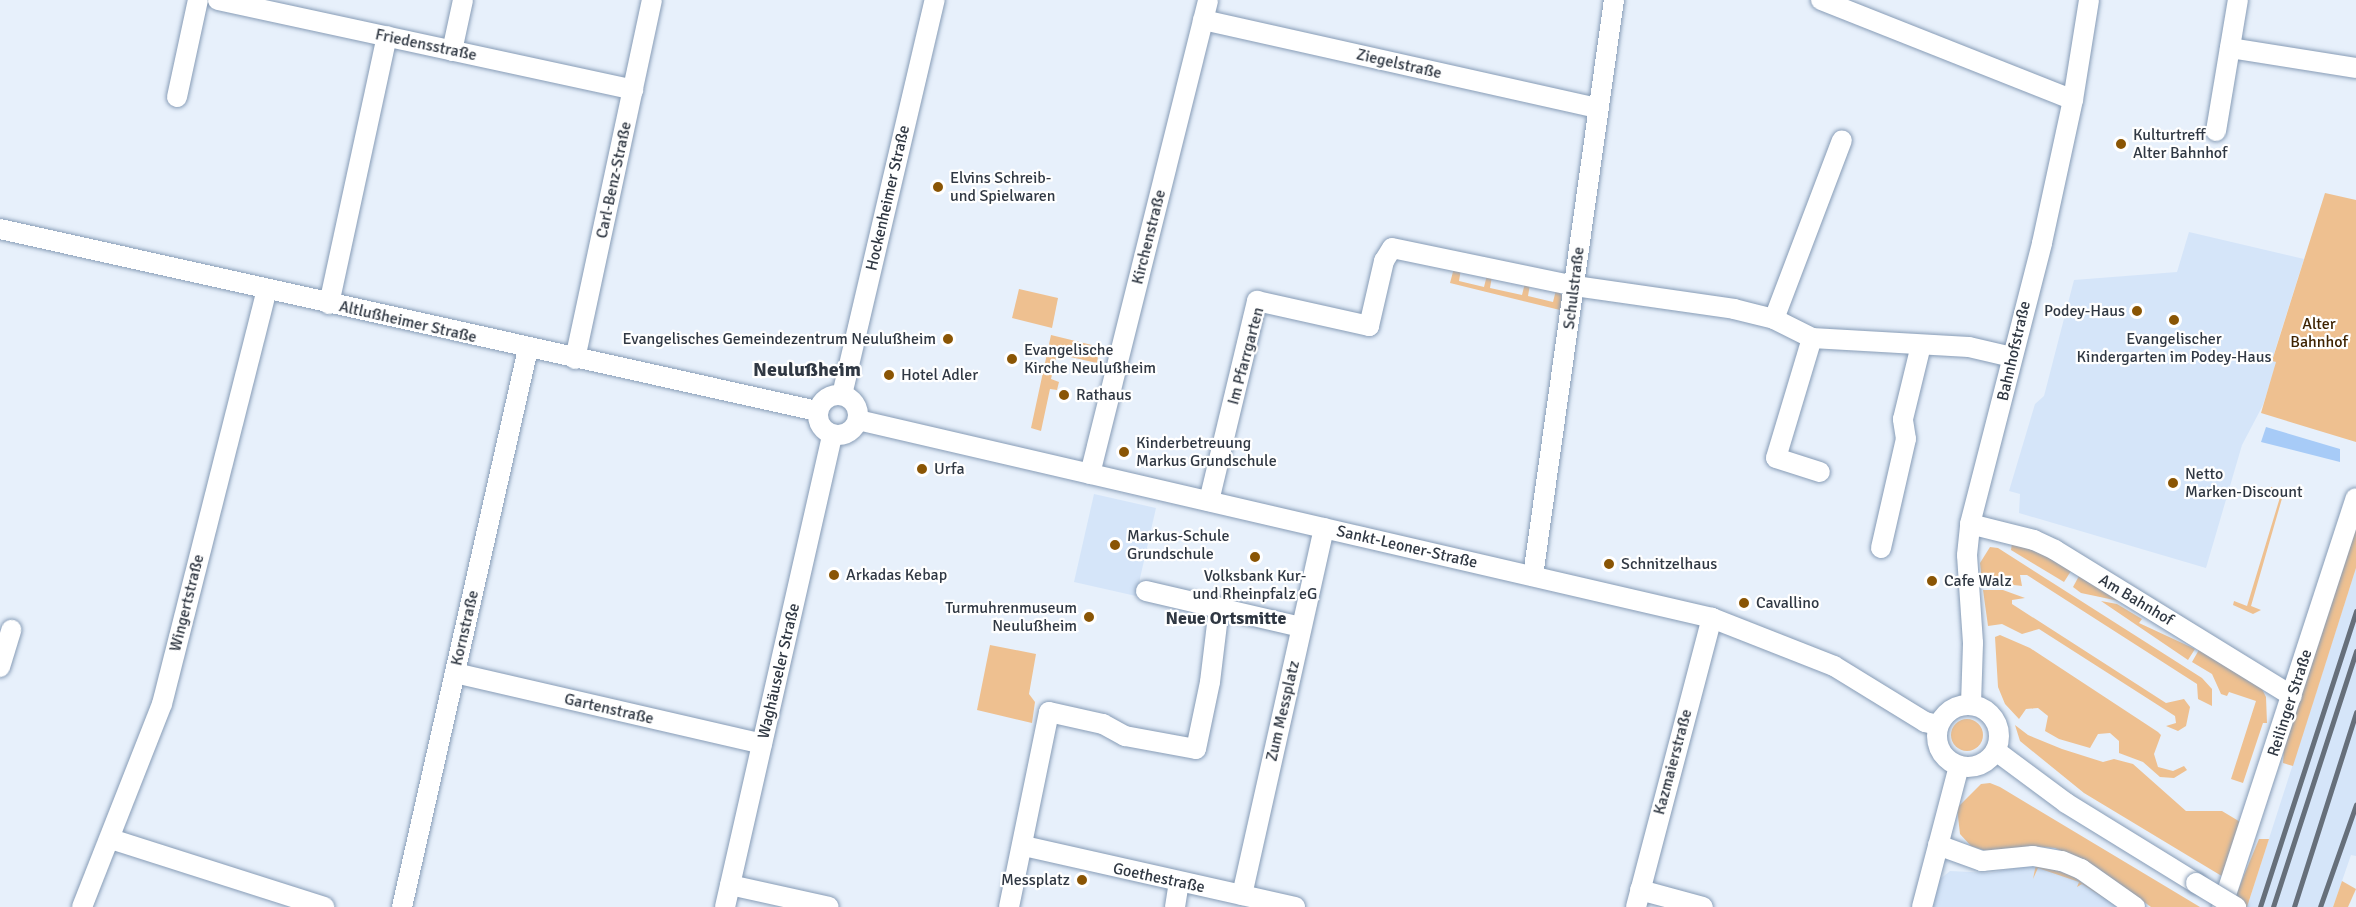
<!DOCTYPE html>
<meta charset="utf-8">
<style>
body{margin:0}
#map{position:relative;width:2356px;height:907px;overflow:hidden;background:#e7f0fb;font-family:Signika,sans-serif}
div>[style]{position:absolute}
.built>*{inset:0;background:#d5e5f9}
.green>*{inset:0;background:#eec090}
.round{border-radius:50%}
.water>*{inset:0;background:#a7cbf7}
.roads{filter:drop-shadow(0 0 2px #879cb6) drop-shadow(0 0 2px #879cb6)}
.minor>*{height:20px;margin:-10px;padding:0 10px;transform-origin:10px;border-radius:10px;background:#fff}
.minor>.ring{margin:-10px;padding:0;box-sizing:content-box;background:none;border:20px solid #fff;border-radius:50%}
.rail>*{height:4.5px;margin:-2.25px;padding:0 2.25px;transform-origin:2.25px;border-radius:2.25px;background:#666f7a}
.bridges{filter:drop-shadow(0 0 2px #879cb6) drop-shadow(0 0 2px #879cb6)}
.minor-bridge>*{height:20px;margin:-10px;padding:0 10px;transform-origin:10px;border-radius:10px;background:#fff}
.dots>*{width:16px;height:16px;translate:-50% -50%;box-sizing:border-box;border:3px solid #fff;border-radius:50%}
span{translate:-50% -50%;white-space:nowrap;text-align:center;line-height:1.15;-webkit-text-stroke:4.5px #fff;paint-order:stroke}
.street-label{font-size:16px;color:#303843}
.poi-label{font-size:16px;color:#303843}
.left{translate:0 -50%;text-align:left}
.right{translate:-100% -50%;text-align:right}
.park-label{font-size:16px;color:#3e2301}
.neighbourhood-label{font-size:18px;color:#303843;font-weight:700}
.quarter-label{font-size:20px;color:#303843;font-weight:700}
</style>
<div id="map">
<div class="built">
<div style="clip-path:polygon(2189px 232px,2304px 259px,2272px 360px,2277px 362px,2263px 405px,2242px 445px,2206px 568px,2019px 513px,2020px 494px,2009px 491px,2035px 404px,2044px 396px,2074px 280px,2177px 272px)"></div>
<div style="clip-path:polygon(1094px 494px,1156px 508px,1136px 596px,1074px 582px)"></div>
<div style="clip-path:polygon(2356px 568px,2356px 856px,2351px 855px,2333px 907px,2247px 907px)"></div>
<div style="clip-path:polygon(2036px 864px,2081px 881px,2118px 907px,1933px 907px,1939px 880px,1950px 871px,1990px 873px)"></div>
</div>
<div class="green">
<div style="clip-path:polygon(2325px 193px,2356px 200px,2356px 442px,2261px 413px,2276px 362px,2272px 361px)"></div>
<div style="clip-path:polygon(1454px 268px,1461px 269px,1459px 281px,1484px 287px,1487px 275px,1492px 276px,1490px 288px,1522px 295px,1525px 283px,1530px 284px,1528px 296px,1553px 302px,1556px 290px,1562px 295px,1560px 310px,1450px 283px)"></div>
<div style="clip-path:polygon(1019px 289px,1058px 298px,1052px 328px,1012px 318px)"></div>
<div style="clip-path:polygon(1051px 335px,1096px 346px,1099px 351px,1097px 363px,1057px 354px,1051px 379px,1059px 382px,1057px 390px,1050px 389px,1041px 431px,1031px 428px)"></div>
<div style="clip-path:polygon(2271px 487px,2295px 495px,2294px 498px,2283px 495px,2251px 606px,2261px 610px,2253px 614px,2233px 605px,2234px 601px,2247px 606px,2281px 494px,2270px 490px)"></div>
<div style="clip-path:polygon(2356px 522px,2356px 568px,2293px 766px,2283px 763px,2284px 746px)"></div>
<div style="clip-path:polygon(2012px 543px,2043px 554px,2071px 571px,2064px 582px,2011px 550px)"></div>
<div style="clip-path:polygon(1990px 547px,1998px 548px,2202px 678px,2212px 689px,2212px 706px,2198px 699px,2197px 684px,2027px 575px,2020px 575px,2022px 586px,1982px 581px,1980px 563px)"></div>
<div style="clip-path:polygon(2079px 576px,2119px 601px,2081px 593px,2073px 587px)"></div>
<div style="clip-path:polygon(1983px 590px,2003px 590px,2025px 598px,2012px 600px,2012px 604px,2166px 703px,2184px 699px,2190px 707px,2186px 726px,2178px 731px,2166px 726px,2176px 723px,2175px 716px,2039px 629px,2022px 634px,2002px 624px,1988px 626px)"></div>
<div style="clip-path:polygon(2101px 601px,2117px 604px,2142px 619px,2139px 623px,2195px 649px,2188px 660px)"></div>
<div style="clip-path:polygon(2000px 635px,2030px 648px,2158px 732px,2161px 735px,2154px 754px,2158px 767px,2173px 771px,2184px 766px,2187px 770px,2174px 778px,2160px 777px,2143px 762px,2119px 753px,2119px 741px,2110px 733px,2098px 734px,2090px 748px,2059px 739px,2045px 731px,2048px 716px,2038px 708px,2026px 709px,2019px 719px,2005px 704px,1998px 687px,1995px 637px)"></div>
<div style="clip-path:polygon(990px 645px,1036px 654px,1029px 694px,1035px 702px,1032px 723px,977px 710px)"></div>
<div style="clip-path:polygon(2200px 648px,2262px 689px,2266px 697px,2267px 723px,2263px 723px,2243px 783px,2231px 779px,2256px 701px,2229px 692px,2227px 696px,2221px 694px,2212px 674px,2192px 662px)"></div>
<div class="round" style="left:1951px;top:719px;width:32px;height:32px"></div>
<div style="clip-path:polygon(2015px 725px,2028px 735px,2062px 749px,2103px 762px,2114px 759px,2133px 764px,2186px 811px,2222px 811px,2242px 823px,2225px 878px,2084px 793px,2020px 741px)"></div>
<div style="clip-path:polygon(1990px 783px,2000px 787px,2200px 907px,2151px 907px,2096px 867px,2055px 848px,2032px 846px,1989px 852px,1971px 846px,1960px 834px,1957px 808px,1981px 784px)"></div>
<div style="clip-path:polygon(2259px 839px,2269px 839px,2247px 907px,2231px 907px)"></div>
<div style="clip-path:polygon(2036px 864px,2071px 875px,2118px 907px,2082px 884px,2077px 887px,2079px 882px,2038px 868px,2033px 879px)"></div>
<div style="clip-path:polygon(2342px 881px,2356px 889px,2348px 907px,2333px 907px)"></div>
</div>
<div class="water">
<div style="clip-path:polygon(2266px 427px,2340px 449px,2340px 462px,2261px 442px)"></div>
</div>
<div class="roads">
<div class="minor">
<div style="left:218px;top:0;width:425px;rotate:12.2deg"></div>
<div style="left:1821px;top:0;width:271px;rotate:21.6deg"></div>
<div style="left:1203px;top:20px;width:403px;rotate:12.6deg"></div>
<div style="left:2230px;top:48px;width:128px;rotate:9deg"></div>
<div style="left:452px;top:51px;width:52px;rotate:-77.8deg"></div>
<div style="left:177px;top:97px;width:99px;rotate:-77.8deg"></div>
<div style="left:2216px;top:131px;width:133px;rotate:-80.5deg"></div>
<div style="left:0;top:229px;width:837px;rotate:12.56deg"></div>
<div style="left:329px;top:304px;width:274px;rotate:-77.8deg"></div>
<div style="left:1774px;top:319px;width:191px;rotate:-69.2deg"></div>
<div style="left:1812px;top:338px;width:125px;rotate:106.7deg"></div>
<div style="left:1776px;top:458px;width:46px;rotate:17.7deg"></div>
<div style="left:575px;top:359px;width:367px;rotate:-77.9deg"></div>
<div class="ring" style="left:818px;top:395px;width:20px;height:20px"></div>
<div style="left:842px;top:395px;width:406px;rotate:-76.8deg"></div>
<div style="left:858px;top:420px;width:877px;rotate:13.05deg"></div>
<div style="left:1712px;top:618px;width:131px;rotate:21.5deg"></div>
<div style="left:1834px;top:666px;width:107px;rotate:31.6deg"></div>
<div style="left:1925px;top:722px;width:13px;rotate:13deg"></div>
<div style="left:1090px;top:474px;width:488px;rotate:-76deg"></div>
<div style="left:1209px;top:501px;width:206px;rotate:-76.5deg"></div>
<div style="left:1257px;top:301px;width:115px;rotate:12.6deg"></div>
<div style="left:1369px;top:326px;width:67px;rotate:-77deg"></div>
<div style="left:1384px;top:261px;width:15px;rotate:-58deg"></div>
<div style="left:1392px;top:248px;width:187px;rotate:11.7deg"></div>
<div style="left:1575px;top:286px;width:161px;rotate:8.2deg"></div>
<div style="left:1734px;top:309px;width:41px;rotate:14deg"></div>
<div style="left:1774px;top:319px;width:42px;rotate:26.6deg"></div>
<div style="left:1812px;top:338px;width:157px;rotate:3.3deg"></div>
<div style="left:1969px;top:347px;width:44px;rotate:13.1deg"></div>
<div style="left:1970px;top:524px;width:66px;rotate:14deg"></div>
<div style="left:2034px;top:540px;width:23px;rotate:25deg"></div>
<div style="left:2055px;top:550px;width:278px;rotate:31.6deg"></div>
<div style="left:1881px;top:548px;width:112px;rotate:-77.1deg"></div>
<div style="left:1906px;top:439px;width:20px;rotate:-99deg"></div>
<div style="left:1903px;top:419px;width:76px;rotate:-76.3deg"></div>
<div style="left:1533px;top:576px;width:582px;rotate:-82deg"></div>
<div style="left:1146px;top:591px;width:75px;rotate:13.1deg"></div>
<div style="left:0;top:667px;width:39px;rotate:-73deg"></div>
<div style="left:455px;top:673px;width:315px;rotate:13deg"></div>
<div style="left:1971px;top:704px;width:61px;rotate:-88.1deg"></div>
<div style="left:1973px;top:643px;width:88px;rotate:-93.9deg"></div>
<div style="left:1967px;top:555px;width:31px;rotate:-84deg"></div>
<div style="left:1970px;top:524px;width:290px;rotate:-75.6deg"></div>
<div style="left:2042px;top:243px;width:146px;rotate:-77.8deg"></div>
<div style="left:2073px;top:100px;width:101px;rotate:-80.9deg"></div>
<div class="ring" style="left:1937px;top:705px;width:42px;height:42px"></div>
<div style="left:1996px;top:751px;width:87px;rotate:36.6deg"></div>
<div style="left:2066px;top:803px;width:153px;rotate:31.6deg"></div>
<div style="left:111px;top:839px;width:224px;rotate:17.7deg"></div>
<div style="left:1938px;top:845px;width:47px;rotate:20deg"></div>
<div style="left:1982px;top:861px;width:51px;rotate:-5.6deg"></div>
<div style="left:2033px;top:856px;width:29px;rotate:10deg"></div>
<div style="left:2062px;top:861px;width:21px;rotate:23deg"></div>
<div style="left:2081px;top:869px;width:66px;rotate:35.1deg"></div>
<div style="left:1024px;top:846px;width:278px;rotate:12.7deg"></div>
<div style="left:730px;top:885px;width:101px;rotate:12.5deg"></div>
<div style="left:1640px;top:890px;width:65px;rotate:15.1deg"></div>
<div style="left:1242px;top:895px;width:376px;rotate:-77.4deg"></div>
<div style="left:82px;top:907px;width:218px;rotate:-68.5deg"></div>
<div style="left:162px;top:704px;width:427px;rotate:-75.8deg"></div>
<div style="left:402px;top:907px;width:572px;rotate:-77.28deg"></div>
<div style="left:725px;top:907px;width:484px;rotate:-77.2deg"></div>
<div style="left:1009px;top:907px;width:199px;rotate:-78.4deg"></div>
<div style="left:1049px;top:712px;width:55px;rotate:12.5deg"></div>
<div style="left:1103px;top:724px;width:25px;rotate:29deg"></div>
<div style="left:1125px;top:736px;width:72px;rotate:10.4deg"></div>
<div style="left:1196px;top:749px;width:68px;rotate:-78.2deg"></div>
<div style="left:1210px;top:682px;width:75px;rotate:-83.1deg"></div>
<div style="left:1219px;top:608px;width:84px;rotate:13deg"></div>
<div style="left:1175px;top:907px;width:25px;rotate:-81deg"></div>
<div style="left:1636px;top:907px;width:299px;rotate:-75.3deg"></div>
<div style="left:1922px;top:907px;width:146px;rotate:-75.3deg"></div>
<div style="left:2222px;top:907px;width:430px;rotate:-71.9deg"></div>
</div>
</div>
<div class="rail">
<div style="left:2260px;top:907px;width:311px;rotate:-72deg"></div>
<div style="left:2273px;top:907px;width:269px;rotate:-72deg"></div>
<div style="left:2294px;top:907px;width:204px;rotate:-72.3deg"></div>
<div style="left:2320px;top:907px;width:108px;rotate:-70.6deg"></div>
</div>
<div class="bridges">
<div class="minor-bridge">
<div style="left:2196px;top:883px;width:47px;rotate:31deg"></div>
</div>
</div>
<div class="dots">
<div style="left:2121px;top:144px;background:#8a5504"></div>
<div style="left:938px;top:187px;background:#8a5504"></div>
<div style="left:2137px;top:311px;background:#8a5504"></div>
<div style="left:2174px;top:320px;background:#8a5504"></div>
<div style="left:948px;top:339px;background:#8a5504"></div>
<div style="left:1012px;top:359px;background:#8a5504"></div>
<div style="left:889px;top:375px;background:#8a5504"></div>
<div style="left:1064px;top:395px;background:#8a5504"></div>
<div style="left:1124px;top:452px;background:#8a5504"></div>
<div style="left:922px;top:469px;background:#8a5504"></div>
<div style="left:2173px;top:483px;background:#8a5504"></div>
<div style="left:1115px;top:545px;background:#8a5504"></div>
<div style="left:1255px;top:557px;background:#8a5504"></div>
<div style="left:1609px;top:564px;background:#8a5504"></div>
<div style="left:834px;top:575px;background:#8a5504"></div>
<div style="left:1932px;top:581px;background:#8a5504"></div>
<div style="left:1744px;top:603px;background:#8a5504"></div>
<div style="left:1089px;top:617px;background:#8a5504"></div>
<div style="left:1082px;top:880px;background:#8a5504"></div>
</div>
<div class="street-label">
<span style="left:426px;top:45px;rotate:12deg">Friedensstraße</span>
<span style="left:1399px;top:64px;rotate:13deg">Ziegelstraße</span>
<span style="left:614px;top:180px;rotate:-78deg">Carl-Benz-Straße</span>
<span style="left:888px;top:198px;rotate:-77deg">Hockenheimer Straße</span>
<span style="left:1149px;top:237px;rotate:-76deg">Kirchenstraße</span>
<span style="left:1574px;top:288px;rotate:-83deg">Schulstraße</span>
<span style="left:408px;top:322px;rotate:13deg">Altlußheimer Straße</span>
<span style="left:2014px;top:351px;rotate:-77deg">Bahnhofstraße</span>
<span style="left:1246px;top:356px;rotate:-75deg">Im Pfarrgarten</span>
<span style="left:1407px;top:547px;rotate:13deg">Sankt-Leoner-Straße</span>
<span style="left:2136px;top:600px;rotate:31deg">Am Bahnhof</span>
<span style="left:187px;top:603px;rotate:-76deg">Wingertstraße</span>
<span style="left:465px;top:628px;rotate:-77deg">Kornstraße</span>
<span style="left:779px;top:671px;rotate:-77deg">Waghäuseler Straße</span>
<span style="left:2290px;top:703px;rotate:-72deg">Reilinger Straße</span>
<span style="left:609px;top:709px;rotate:13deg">Gartenstraße</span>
<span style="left:1283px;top:711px;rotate:-77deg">Zum Messplatz</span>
<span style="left:1673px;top:762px;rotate:-75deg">Kazmaierstraße</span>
<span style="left:1159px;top:878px;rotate:12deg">Goethestraße</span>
</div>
<div class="poi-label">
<span class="left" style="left:2133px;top:144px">Kulturtreff<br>Alter Bahnhof</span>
<span class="left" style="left:950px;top:187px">Elvins Schreib-<br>und Spielwaren</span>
<span class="right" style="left:2125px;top:311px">Podey-Haus</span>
<span class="right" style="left:936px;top:339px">Evangelisches Gemeindezentrum Neulußheim</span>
<span style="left:2174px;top:348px">Evangelischer<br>Kindergarten im Podey-Haus</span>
<span class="left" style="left:1024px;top:359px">Evangelische<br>Kirche Neulußheim</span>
<span class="left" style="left:901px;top:375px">Hotel Adler</span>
<span class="left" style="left:1076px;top:395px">Rathaus</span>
<span class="left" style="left:1136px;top:452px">Kinderbetreuung<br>Markus Grundschule</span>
<span class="left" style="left:934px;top:469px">Urfa</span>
<span class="left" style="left:2185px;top:483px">Netto<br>Marken-Discount</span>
<span class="left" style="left:1127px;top:545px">Markus-Schule<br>Grundschule</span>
<span class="left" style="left:1621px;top:564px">Schnitzelhaus</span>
<span class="left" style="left:846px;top:575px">Arkadas Kebap</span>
<span style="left:1255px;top:585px">Volksbank Kur-<br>und Rheinpfalz eG</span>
<span class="left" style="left:1944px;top:581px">Cafe Walz</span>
<span class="left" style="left:1756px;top:603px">Cavallino</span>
<span class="right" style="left:1077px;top:617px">Turmuhrenmuseum<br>Neulußheim</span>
<span class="right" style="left:1070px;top:880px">Messplatz</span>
</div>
<div class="park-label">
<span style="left:2319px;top:333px">Alter<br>Bahnhof</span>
</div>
<div class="neighbourhood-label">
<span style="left:1226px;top:618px">Neue Ortsmitte</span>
</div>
<div class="quarter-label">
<span style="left:807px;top:369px">Neulußheim</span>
</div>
</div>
